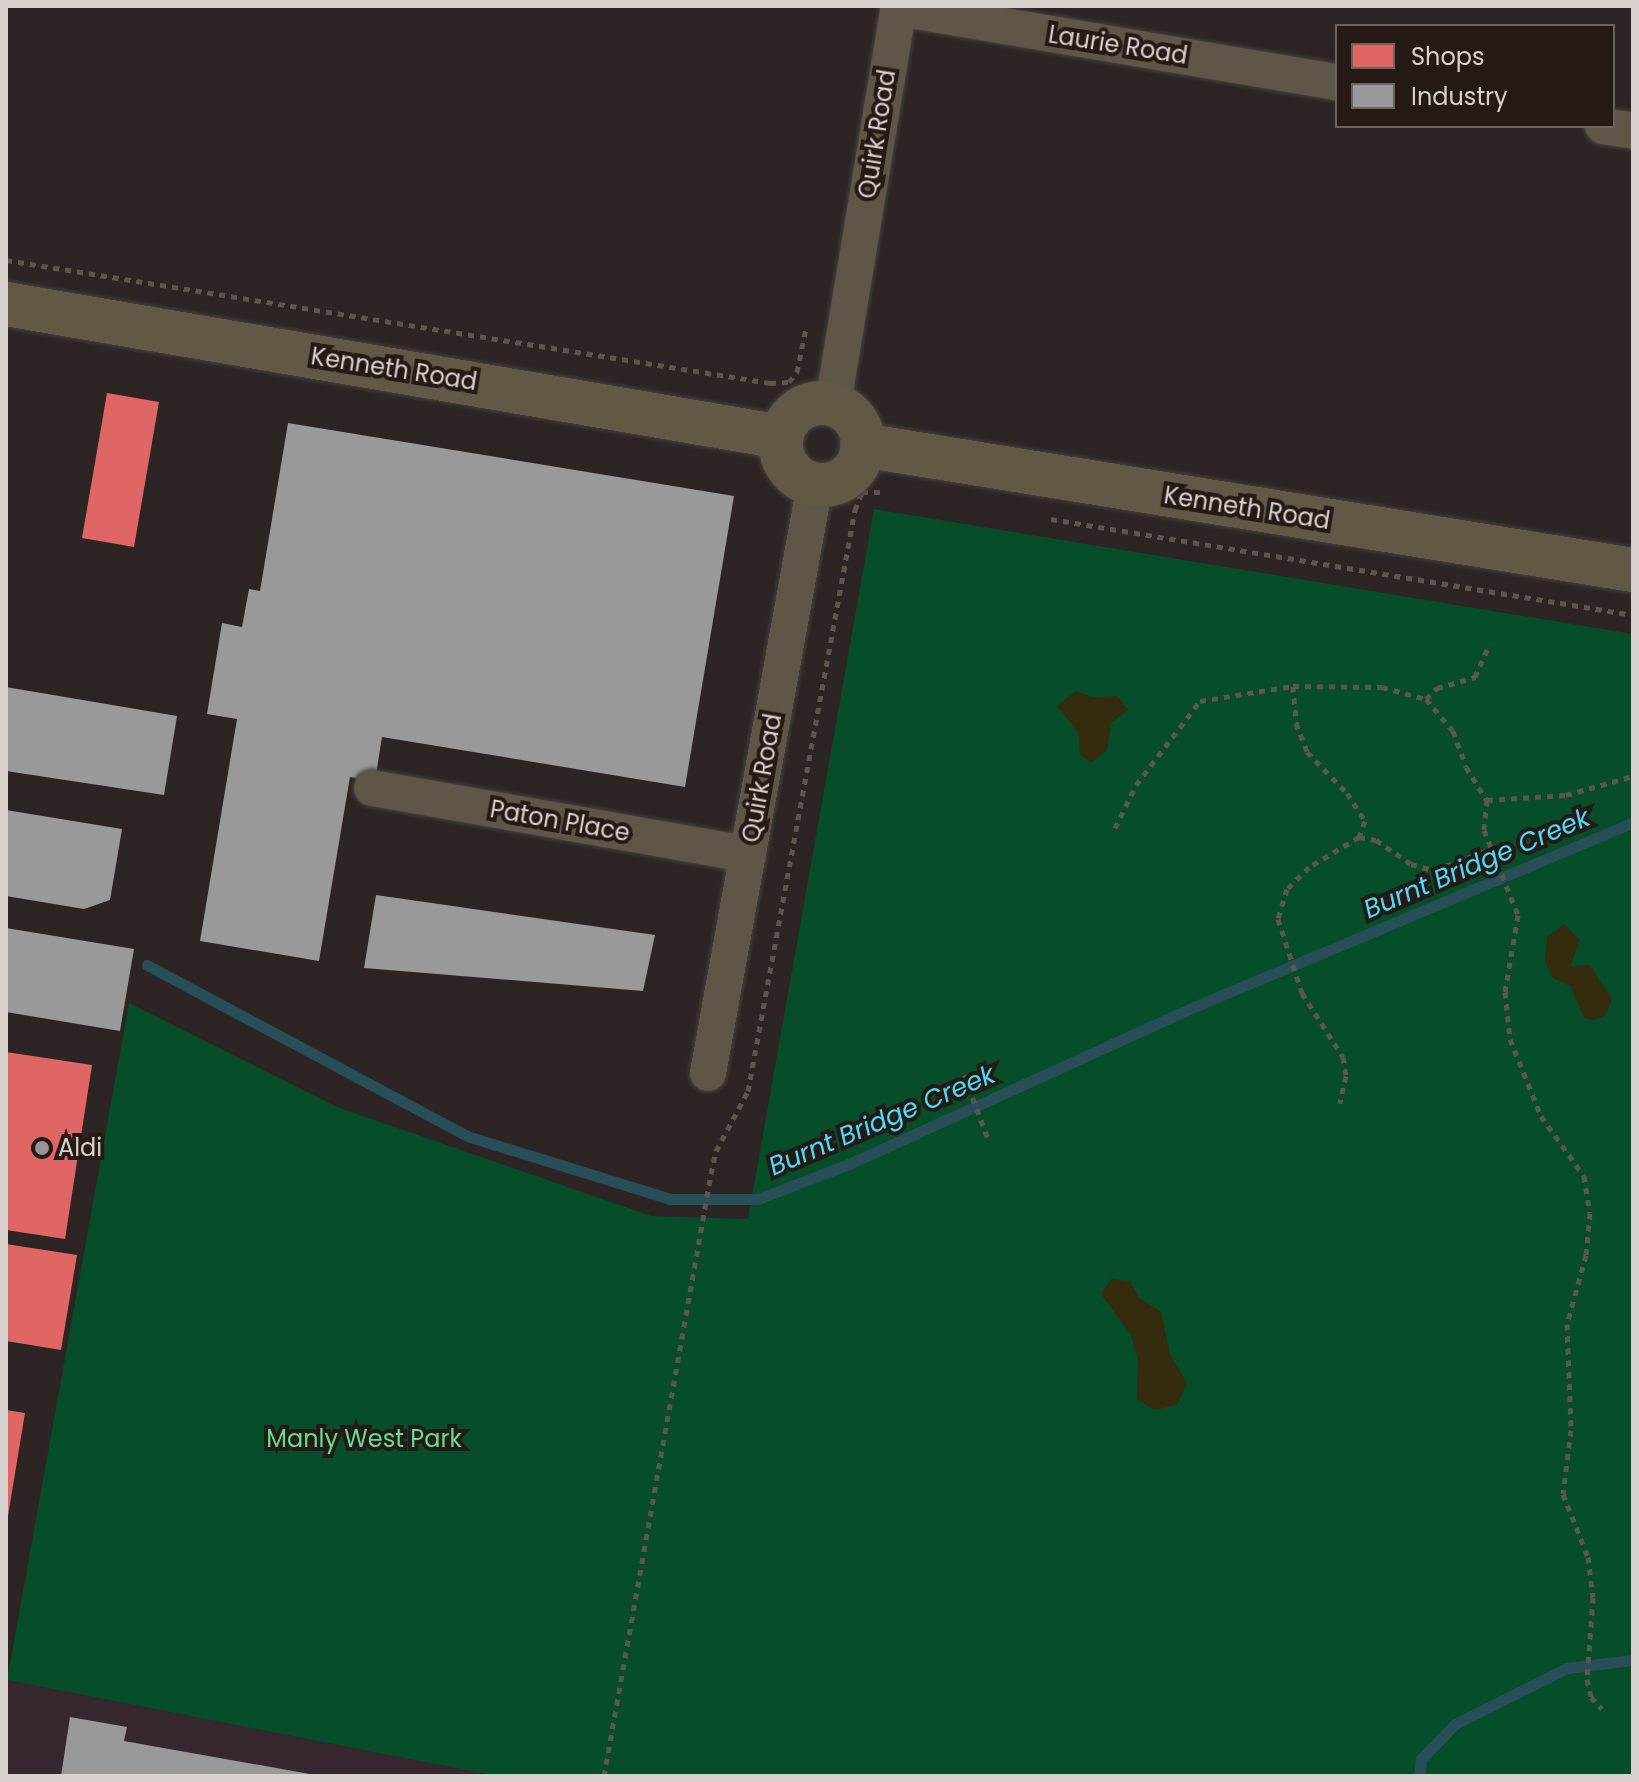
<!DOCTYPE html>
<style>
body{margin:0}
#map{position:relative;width:1639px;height:1782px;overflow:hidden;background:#2c2524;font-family:Poppins,sans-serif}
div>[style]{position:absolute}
.industrial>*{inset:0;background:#372830}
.green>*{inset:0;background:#064d2a}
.sand>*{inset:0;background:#352c10}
.shops>*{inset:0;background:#e06666}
.industry>*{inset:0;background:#999}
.stream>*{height:11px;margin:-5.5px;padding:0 5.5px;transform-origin:5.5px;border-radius:5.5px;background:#284f57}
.path>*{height:5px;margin-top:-2.5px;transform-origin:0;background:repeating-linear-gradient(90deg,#5d564c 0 6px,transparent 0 12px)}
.roads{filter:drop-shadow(0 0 2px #474140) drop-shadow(0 0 2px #474140)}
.minor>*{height:36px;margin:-18px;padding:0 18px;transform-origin:18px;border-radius:18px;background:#5e5646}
.secondary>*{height:44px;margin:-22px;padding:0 22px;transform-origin:22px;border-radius:22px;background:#615845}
.secondary>.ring{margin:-22px;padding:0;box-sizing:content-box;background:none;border:44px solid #615845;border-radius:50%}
.dots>*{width:22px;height:22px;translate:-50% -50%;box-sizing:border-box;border:4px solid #251a16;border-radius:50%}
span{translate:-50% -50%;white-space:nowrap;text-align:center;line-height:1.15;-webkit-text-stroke:8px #251a16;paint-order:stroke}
.street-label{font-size:24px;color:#d7d0cd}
.poi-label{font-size:24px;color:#d7d0cd}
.left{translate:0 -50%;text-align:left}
.park-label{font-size:24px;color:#62dd92}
.water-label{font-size:26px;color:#4fdaf6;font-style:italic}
.frame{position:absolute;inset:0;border:8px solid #d7d0cd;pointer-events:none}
.legend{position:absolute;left:1335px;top:24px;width:280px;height:104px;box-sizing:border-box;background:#251a16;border:2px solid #6c635f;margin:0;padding:10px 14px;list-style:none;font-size:24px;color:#d7d0cd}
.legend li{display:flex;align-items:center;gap:16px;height:40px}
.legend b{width:40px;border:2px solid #6c635f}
</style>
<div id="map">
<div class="industrial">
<div style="clip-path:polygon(6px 1680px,496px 1776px,6px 1776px)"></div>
</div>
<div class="green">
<div style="clip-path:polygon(874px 509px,1633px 634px,1633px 1776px,496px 1776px,7px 1680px,129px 1003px,337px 1107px,651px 1216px,748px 1219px)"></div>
</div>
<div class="sand">
<div style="clip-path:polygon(1076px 691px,1092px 697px,1118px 696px,1128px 710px,1111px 723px,1107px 751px,1091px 762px,1080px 755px,1078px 732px,1057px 706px)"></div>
<div style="clip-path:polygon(1564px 924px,1580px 940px,1570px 966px,1590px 965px,1612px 999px,1606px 1015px,1594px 1020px,1584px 1018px,1570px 986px,1553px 978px,1545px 962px,1547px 937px)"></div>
<div style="clip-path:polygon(1111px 1279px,1130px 1281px,1139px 1298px,1161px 1312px,1170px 1354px,1187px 1383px,1177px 1405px,1154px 1410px,1137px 1399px,1138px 1361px,1131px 1335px,1101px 1294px)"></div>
</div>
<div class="shops">
<div style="clip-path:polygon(107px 393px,159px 402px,134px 547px,82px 538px)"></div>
<div style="clip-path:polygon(6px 1052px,92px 1065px,65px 1239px,6px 1230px)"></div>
<div style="clip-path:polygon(6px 1244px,77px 1255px,61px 1350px,6px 1341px)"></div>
<div style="clip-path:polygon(6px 1410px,25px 1413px,8px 1516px,6px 1516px)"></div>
</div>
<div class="industry">
<div style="clip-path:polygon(288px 423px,734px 496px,685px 787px,382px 737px,375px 781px,350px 777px,319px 961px,200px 941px,237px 719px,207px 714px,222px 623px,242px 627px,249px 589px,260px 591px)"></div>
<div style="clip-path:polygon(6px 687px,177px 716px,164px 795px,6px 771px)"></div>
<div style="clip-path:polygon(6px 810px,122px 829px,110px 900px,84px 909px,6px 896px)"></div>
<div style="clip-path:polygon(376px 895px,655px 935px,643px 991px,364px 968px)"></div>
<div style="clip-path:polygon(6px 928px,134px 949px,120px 1031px,6px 1012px)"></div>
<div style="clip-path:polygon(70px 1717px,127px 1727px,124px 1741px,321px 1776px,61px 1776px)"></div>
</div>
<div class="stream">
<div style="left:147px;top:965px;width:363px;rotate:28.1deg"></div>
<div style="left:467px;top:1136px;width:213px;rotate:17.2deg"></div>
<div style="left:670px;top:1199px;width:88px"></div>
<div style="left:758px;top:1199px;width:97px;rotate:-21deg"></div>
<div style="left:849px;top:1164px;width:374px;rotate:-24.5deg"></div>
<div style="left:1189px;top:1009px;width:482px;rotate:-22.8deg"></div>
<div style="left:1419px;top:1776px;width:17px;rotate:-83deg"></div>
<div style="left:1421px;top:1759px;width:49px;rotate:-45.8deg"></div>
<div style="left:1455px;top:1724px;width:125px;rotate:-26.6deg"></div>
<div style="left:1567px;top:1668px;width:66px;rotate:-6.9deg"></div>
</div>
<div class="path">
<div style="left:6px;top:260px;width:774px;rotate:9.15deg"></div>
<div style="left:770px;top:383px;width:19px;rotate:-3deg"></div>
<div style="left:789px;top:382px;width:13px;rotate:-51deg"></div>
<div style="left:797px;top:372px;width:45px;rotate:-78.4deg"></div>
<div style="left:1051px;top:519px;width:590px;rotate:9.37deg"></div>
<div style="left:1293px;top:686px;width:37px;rotate:85deg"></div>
<div style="left:1296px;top:723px;width:31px;rotate:69deg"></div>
<div style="left:1307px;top:752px;width:57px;rotate:45.7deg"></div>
<div style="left:1347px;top:793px;width:33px;rotate:57deg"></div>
<div style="left:1365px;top:821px;width:17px;rotate:111deg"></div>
<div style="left:1359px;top:837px;width:58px;rotate:149deg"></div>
<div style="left:1309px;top:867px;width:31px;rotate:135deg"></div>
<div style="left:1287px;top:889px;width:31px;rotate:107deg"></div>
<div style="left:1278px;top:919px;width:78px;rotate:72deg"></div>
<div style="left:1302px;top:993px;width:76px;rotate:57.4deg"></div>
<div style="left:1343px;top:1057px;width:19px;rotate:81deg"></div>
<div style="left:1346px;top:1076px;width:28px;rotate:103deg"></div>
<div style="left:1426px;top:699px;width:16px;rotate:-45deg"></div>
<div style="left:1437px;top:688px;width:40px;rotate:-16deg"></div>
<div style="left:1475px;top:677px;width:36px;rotate:-66deg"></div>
<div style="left:1487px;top:800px;width:79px;rotate:-3.6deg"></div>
<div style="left:1566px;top:795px;width:70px;rotate:-15.8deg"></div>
<div style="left:1115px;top:828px;width:48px;rotate:-64deg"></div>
<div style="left:1136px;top:785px;width:106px;rotate:-52.7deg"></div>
<div style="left:1200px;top:701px;width:94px;rotate:-9.2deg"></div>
<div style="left:1293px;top:686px;width:89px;rotate:0.6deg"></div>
<div style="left:1382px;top:687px;width:46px;rotate:15.3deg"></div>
<div style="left:1426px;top:699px;width:42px;rotate:49.8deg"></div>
<div style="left:1453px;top:731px;width:38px;rotate:70deg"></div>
<div style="left:1466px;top:767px;width:39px;rotate:58deg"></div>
<div style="left:1487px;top:800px;width:30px;rotate:96deg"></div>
<div style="left:1484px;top:830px;width:92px;rotate:68.2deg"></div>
<div style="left:1518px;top:915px;width:78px;rotate:99.6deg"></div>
<div style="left:1505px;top:992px;width:47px;rotate:83.9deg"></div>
<div style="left:1510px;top:1039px;width:83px;rotate:68.1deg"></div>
<div style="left:1541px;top:1116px;width:74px;rotate:54.4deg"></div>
<div style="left:1584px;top:1176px;width:37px;rotate:81deg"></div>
<div style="left:1590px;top:1213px;width:42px;rotate:95.4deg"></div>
<div style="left:1586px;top:1255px;width:72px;rotate:105.4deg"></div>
<div style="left:1567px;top:1324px;width:106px;rotate:87.8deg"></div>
<div style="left:1571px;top:1430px;width:64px;rotate:97.1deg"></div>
<div style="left:1563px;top:1494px;width:68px;rotate:68.4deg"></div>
<div style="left:1588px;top:1557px;width:40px;rotate:82.9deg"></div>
<div style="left:1593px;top:1597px;width:82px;rotate:94.2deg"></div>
<div style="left:1587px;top:1679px;width:18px;rotate:77deg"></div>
<div style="left:1591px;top:1697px;width:16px;rotate:47deg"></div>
<div style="left:1359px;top:837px;width:17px;rotate:10deg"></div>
<div style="left:1376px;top:840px;width:42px;rotate:34.4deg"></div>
<div style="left:1411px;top:864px;width:24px;rotate:15deg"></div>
<div style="left:1434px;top:870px;width:61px;rotate:-20.2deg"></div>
<div style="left:964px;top:1075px;width:68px;rotate:69.4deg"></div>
<div style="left:604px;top:1776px;width:611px;rotate:-79.92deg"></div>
<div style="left:711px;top:1174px;width:24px;rotate:-78deg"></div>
<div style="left:716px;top:1151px;width:68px;rotate:-61.9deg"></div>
<div style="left:748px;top:1091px;width:591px;rotate:-79.57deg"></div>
<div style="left:855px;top:510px;width:19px;rotate:-69deg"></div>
<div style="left:862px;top:492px;width:21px"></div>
</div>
<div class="roads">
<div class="minor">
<div style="left:898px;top:8px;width:445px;rotate:9.6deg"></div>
<div style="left:1603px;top:126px;width:30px;rotate:9deg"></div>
<div style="left:833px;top:404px;width:403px;rotate:-80.6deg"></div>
<div style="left:372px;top:788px;width:382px;rotate:10deg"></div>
<div style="left:708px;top:1073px;width:599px;rotate:-79.7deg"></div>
</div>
<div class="secondary">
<div style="left:6px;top:304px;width:787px;rotate:9.73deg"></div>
<div class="ring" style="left:781px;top:403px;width:38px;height:38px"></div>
<div style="left:862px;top:445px;width:781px;rotate:9.21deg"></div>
</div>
</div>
<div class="dots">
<div style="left:42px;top:1148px;background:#9b9492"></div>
</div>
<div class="street-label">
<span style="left:1118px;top:45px;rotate:9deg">Laurie Road</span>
<span style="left:877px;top:134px;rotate:-81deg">Quirk Road</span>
<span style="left:394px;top:369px;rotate:9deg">Kenneth Road</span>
<span style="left:1247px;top:508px;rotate:9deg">Kenneth Road</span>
<span style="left:762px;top:778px;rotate:-80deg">Quirk Road</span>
<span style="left:560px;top:821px;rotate:10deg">Paton Place</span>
</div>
<div class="poi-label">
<span class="left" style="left:58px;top:1148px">Aldi</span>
</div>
<div class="park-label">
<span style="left:364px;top:1439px">Manly West Park</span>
</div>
<div class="water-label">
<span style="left:1477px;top:864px;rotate:-23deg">Burnt Bridge Creek</span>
<span style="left:882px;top:1121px;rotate:-23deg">Burnt Bridge Creek</span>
</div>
<div class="frame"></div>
<ul class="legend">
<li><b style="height:22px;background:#e06666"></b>Shops</li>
<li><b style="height:22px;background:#999"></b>Industry</li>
</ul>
</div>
